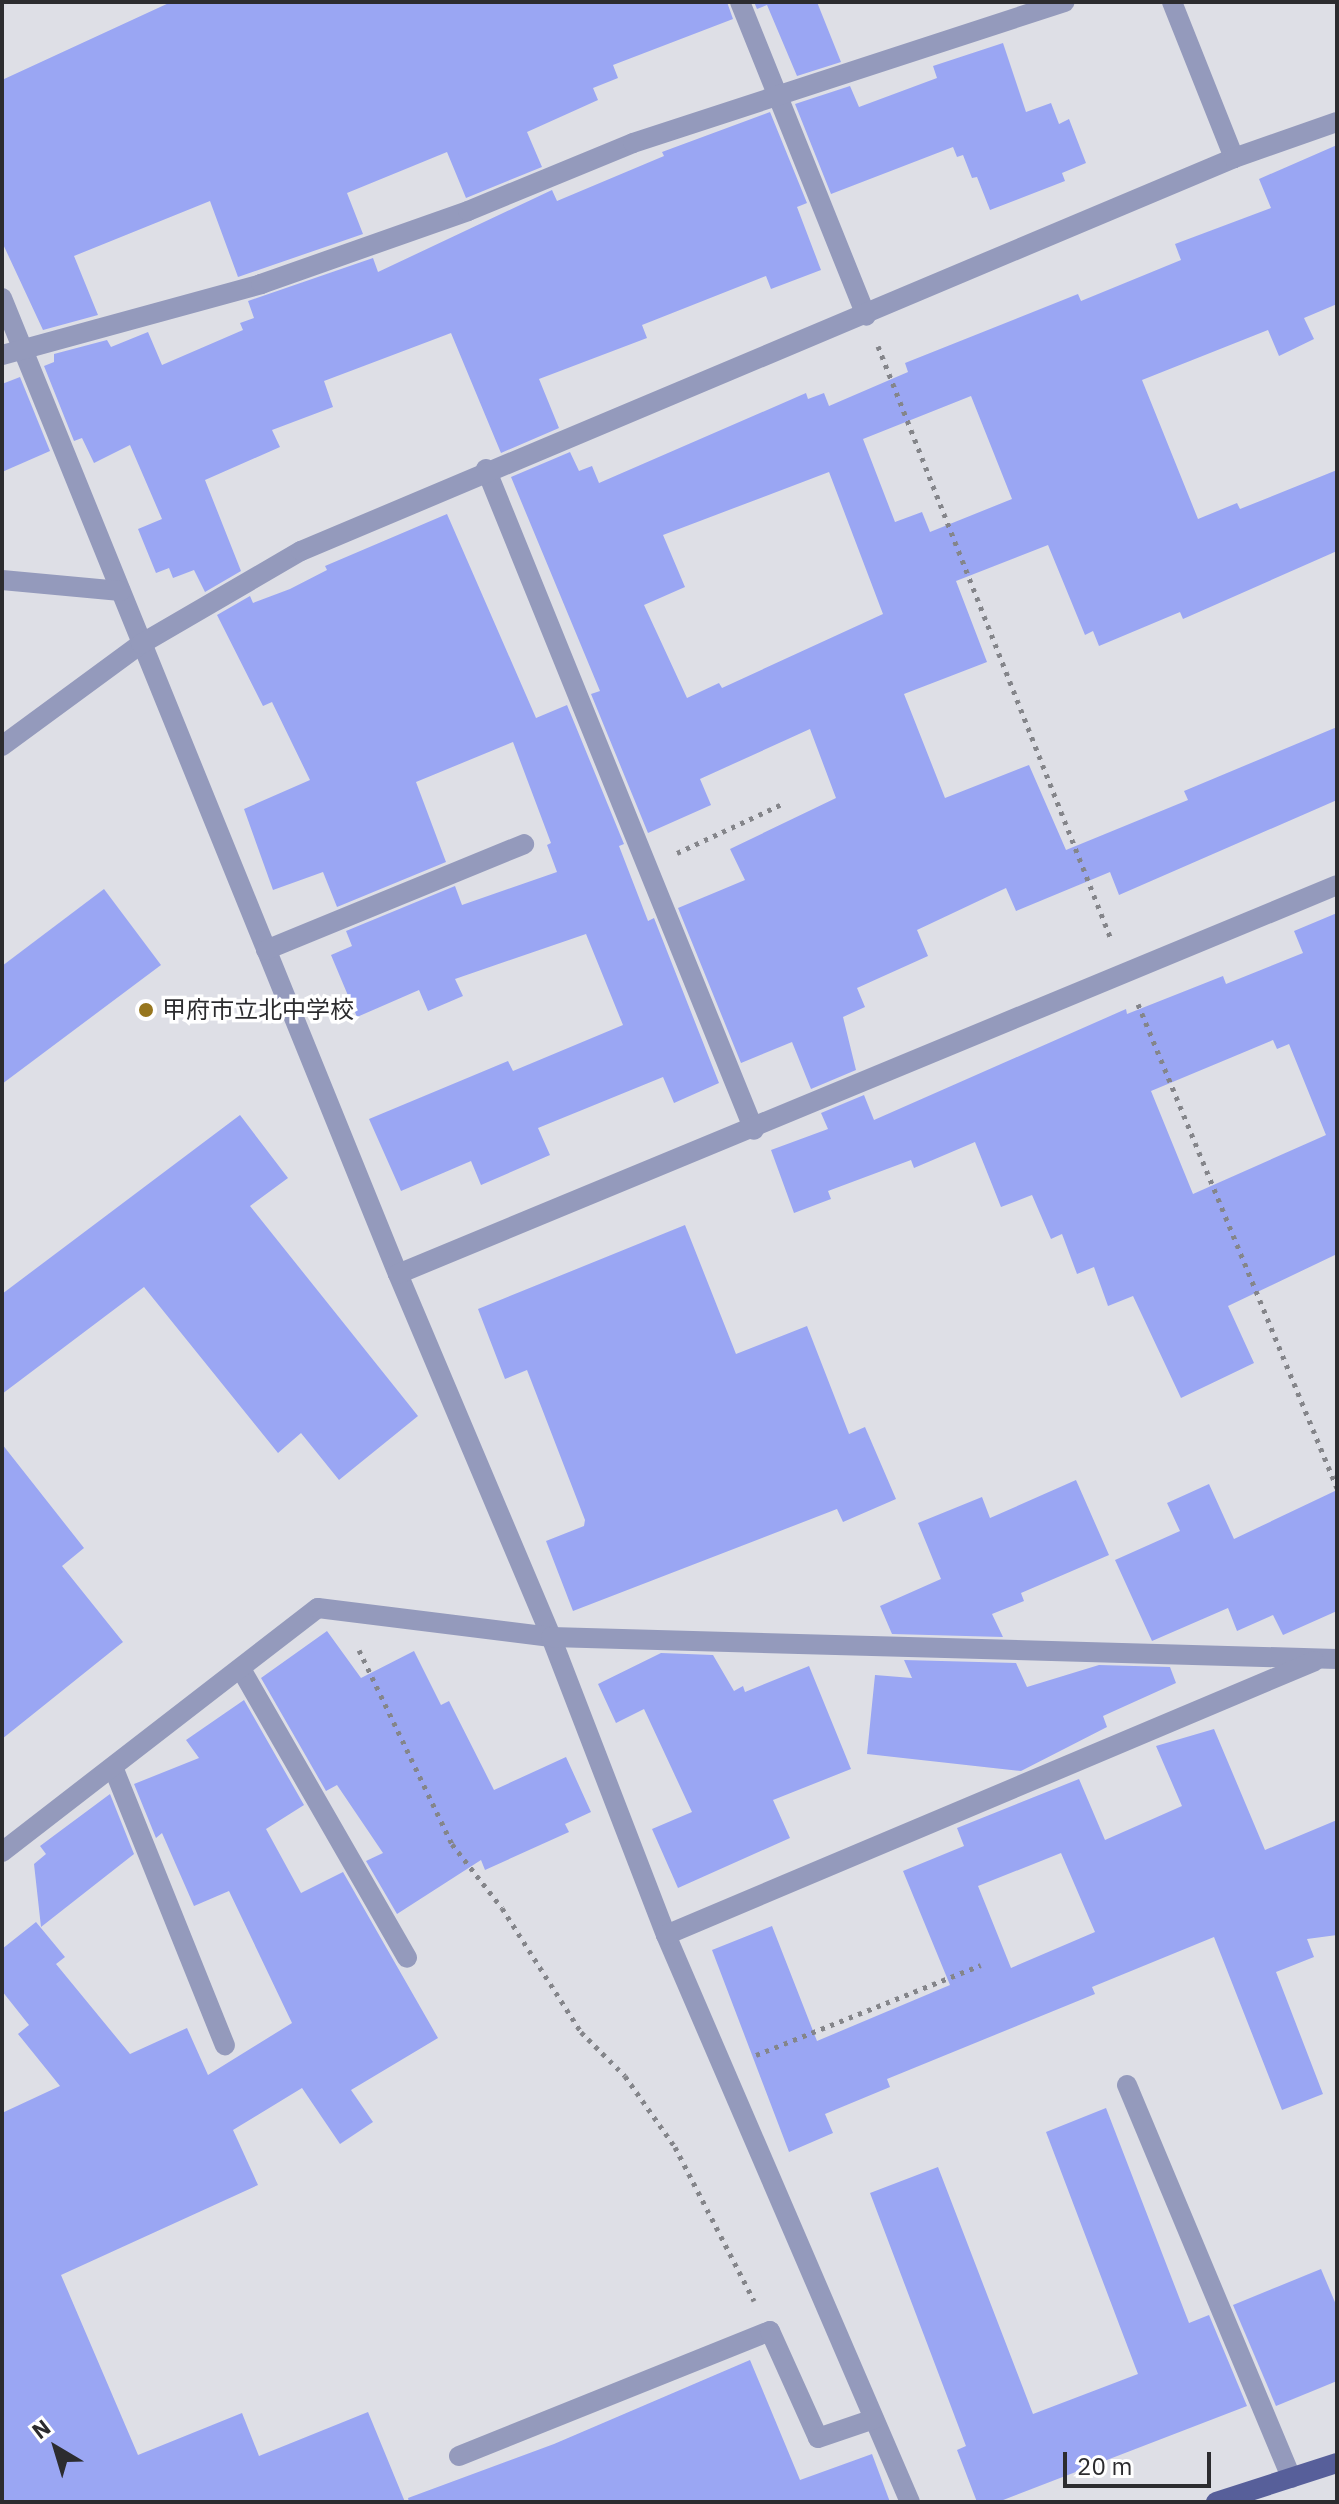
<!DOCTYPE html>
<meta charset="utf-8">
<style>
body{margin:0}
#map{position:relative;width:1339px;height:2504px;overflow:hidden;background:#dedfe6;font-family:"IBM Plex Sans","Noto Sans JP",sans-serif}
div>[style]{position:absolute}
.building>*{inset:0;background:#9aa6f3}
.path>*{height:5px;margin-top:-2.5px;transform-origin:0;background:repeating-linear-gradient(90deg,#84858a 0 4px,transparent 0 10px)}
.minor>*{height:20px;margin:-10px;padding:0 10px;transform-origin:10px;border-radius:10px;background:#949abc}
.major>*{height:20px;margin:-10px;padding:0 10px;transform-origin:10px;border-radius:10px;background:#575f9a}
.dots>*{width:22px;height:22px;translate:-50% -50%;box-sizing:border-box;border:4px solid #fff;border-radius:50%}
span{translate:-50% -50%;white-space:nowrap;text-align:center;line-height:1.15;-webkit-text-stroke:7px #fff;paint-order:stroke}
.poi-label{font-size:24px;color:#2c2c2f}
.left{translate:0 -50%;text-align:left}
.frame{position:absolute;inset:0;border:4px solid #2c2c2f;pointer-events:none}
.north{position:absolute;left:16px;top:2408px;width:80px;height:80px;-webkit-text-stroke:6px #fff;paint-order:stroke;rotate:322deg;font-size:22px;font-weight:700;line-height:32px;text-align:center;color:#2c2c2f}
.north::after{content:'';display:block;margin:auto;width:28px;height:36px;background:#2c2c2f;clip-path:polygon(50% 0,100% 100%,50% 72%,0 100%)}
.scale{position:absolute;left:1063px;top:2452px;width:148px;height:36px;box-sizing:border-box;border:4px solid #2c2c2f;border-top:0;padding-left:10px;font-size:24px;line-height:28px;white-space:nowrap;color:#2c2c2f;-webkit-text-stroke:6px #fff;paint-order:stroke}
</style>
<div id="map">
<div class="building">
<div style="clip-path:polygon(171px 2px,727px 2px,733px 19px,613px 65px,618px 78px,593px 88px,598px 100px,527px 132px,542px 167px,466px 198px,447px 152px,347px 193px,363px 234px,238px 277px,210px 201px,74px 256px,98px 315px,43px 330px,2px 242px,2px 80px)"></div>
<div style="clip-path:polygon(754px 2px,817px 2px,841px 62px,797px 76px,767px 5px,757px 9px)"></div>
<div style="clip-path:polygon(1003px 43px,1026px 112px,1051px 103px,1059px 124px,1069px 119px,1086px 163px,1062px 173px,1065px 181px,990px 210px,977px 177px,972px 178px,963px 155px,957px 157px,953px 147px,831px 194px,795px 104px,850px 86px,859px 107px,937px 78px,933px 66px)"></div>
<div style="clip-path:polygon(770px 112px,807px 203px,797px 207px,821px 270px,771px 289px,766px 276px,642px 325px,647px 338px,539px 379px,559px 428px,501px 453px,451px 333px,324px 381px,333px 407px,272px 430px,280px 447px,205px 480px,241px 571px,205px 592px,194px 570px,173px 578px,169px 568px,156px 573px,138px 529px,162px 519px,130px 445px,94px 463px,82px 438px,74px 441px,44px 366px,54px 362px,54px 354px,107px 340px,111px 347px,148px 332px,162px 365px,243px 330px,240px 323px,254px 318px,248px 301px,373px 258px,378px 272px,552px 190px,557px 201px,664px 156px,662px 152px)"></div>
<div style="clip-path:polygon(evenodd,1337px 145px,1337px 304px,1304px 318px,1314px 339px,1279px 356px,1268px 330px,1142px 380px,1198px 519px,1237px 503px,1240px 509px,1337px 470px,1337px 551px,1183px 619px,1180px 612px,1099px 646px,1093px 631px,1085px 635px,1048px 545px,956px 581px,987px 662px,904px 694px,945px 798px,1029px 765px,1066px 850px,1188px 800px,1184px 791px,1337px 727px,1337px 800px,1119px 895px,1110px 872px,1016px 911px,1006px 888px,917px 930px,928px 956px,857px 988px,865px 1007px,843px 1017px,856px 1070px,811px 1089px,792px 1042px,741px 1063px,678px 908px,745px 880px,730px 849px,836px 798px,810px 729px,700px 779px,711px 805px,648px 833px,591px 694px,600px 691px,511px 477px,570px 452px,579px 471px,592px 466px,599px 483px,806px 393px,808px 399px,824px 393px,829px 406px,908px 372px,905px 363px,1078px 294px,1081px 301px,1181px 260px,1175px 244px,1271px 208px,1259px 179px,1337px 145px,971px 396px,1012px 499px,930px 532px,922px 512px,895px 522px,863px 439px,971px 396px,1337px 145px,829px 472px,883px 614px,722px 688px,719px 683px,687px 698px,644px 605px,685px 587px,663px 535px,829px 472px)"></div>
<div style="clip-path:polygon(20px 377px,50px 451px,2px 472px,2px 384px)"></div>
<div style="clip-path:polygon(447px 514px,536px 718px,567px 705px,624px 844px,619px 846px,648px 921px,654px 918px,719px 1083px,674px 1103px,663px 1077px,538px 1128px,550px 1155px,481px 1185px,471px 1161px,401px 1191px,369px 1119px,508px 1061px,513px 1071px,623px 1025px,586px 934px,455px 979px,463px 996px,428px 1011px,419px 990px,357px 1017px,331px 955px,352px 946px,346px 931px,455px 886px,462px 905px,557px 872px,547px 845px,551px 843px,513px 742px,416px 782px,446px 862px,337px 907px,323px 872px,273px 890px,244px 809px,310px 780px,272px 702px,263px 706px,217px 615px,250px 596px,253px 603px,290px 589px,327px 570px,325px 566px)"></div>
<div style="clip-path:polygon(104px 889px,161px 965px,2px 1084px,2px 966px)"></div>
<div style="clip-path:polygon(evenodd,1337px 913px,1337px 1254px,1228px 1306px,1254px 1363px,1181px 1398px,1133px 1296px,1108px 1306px,1094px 1267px,1077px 1274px,1062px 1234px,1051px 1239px,1032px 1195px,1001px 1207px,975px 1142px,914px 1168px,911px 1160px,828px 1191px,831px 1199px,794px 1213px,771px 1150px,828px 1129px,821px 1113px,864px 1095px,874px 1120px,1126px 1009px,1127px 1014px,1223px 976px,1226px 984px,1303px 953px,1294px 931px,1337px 913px,1273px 1040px,1277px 1049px,1289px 1044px,1326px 1135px,1193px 1194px,1151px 1091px,1273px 1040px)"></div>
<div style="clip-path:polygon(240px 1115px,288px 1178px,250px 1206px,418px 1416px,339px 1480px,301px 1433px,278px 1453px,144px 1287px,2px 1394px,2px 1294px)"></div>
<div style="clip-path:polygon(685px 1225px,736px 1354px,807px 1326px,849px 1434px,865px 1427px,896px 1499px,843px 1522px,837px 1509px,573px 1611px,546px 1541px,584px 1526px,585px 1520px,527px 1370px,505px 1379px,478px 1309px)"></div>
<div style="clip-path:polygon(2px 1444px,84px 1548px,62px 1566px,123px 1642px,2px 1739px)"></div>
<div style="clip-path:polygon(1076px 1480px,1109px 1555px,1021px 1593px,1024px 1601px,992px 1614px,1003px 1637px,892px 1634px,880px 1606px,941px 1579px,918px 1523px,982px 1497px,990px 1518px)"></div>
<div style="clip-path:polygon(1209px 1484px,1234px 1539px,1337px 1490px,1337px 1611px,1283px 1635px,1273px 1615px,1237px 1631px,1228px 1608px,1152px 1641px,1115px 1560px,1180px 1531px,1167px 1503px)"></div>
<div style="clip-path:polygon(327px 1631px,361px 1678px,414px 1651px,441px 1705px,449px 1701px,494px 1790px,566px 1757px,591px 1812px,565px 1824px,569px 1832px,485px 1870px,481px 1860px,397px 1914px,366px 1861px,383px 1853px,337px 1785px,326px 1791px,261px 1678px)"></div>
<div style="clip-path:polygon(661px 1653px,713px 1655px,734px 1691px,743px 1686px,745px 1692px,809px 1666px,851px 1769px,773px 1800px,790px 1838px,678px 1888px,652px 1829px,692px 1812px,644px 1709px,616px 1723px,598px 1684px)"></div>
<div style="clip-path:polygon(904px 1660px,1016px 1663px,1027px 1687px,1099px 1665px,1170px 1667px,1176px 1683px,1103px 1716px,1107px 1727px,1021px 1771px,867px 1754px,875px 1675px,912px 1678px)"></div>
<div style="clip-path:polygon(244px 1700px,304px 1805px,266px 1829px,301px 1893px,343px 1872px,438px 2038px,351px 2090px,373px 2122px,340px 2144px,302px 2088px,233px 2130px,258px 2185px,61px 2275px,138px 2455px,242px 2413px,259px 2456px,368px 2412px,405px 2502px,2px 2502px,2px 2113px,60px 2086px,18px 2034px,29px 2025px,2px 1991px,2px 1949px,36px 1922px,65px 1957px,56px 1964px,130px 2054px,187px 2028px,208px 2075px,292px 2023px,229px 1891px,194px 1906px,162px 1833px,156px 1838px,134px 1784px,199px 1758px,186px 1740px)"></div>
<div style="clip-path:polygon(evenodd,1214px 1729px,1265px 1850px,1337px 1820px,1337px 1935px,1307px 1939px,1314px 1957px,1276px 1972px,1323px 2094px,1282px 2110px,1214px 1937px,1092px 1987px,1095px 1994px,887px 2079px,890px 2087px,825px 2114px,833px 2133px,789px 2152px,712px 1950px,772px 1926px,817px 2041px,950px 1985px,903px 1871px,964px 1846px,957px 1828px,1079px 1779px,1105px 1840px,1182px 1806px,1156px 1746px,1214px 1729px,1061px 1853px,1095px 1932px,1011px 1968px,978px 1886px,1061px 1853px)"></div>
<div style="clip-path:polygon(110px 1794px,134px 1854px,41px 1927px,34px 1864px,46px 1854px,40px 1846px)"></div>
<div style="clip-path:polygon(1106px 2108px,1189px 2323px,1209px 2315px,1247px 2406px,998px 2502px,977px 2502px,957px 2450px,966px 2446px,870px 2193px,938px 2167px,1033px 2414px,1138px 2374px,1046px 2132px)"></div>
<div style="clip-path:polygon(1321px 2269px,1337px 2307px,1337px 2381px,1276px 2406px,1233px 2305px)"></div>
<div style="clip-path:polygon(750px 2360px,800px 2480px,872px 2454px,890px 2502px,409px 2502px,408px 2498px,554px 2444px)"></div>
</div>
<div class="path">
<div style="left:878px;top:346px;width:637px;rotate:68.55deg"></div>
<div style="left:677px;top:853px;width:114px;rotate:-25deg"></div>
<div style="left:1138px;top:1004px;width:523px;rotate:67.65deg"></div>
<div style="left:359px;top:1650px;width:215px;rotate:64.4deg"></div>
<div style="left:452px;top:1844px;width:81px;rotate:52deg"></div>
<div style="left:502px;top:1908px;width:147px;rotate:57.5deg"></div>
<div style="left:581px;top:2032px;width:62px;rotate:45deg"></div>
<div style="left:625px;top:2076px;width:87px;rotate:54.8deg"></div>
<div style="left:675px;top:2147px;width:173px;rotate:62.8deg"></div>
<div style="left:756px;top:2055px;width:242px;rotate:-21.8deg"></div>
</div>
<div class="minor">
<div style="left:740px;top:2px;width:338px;rotate:68.1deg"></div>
<div style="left:1172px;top:2px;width:168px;rotate:68.3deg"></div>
<div style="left:2px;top:298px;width:1053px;rotate:67.92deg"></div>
<div style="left:398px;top:1274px;width:394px;rotate:67.1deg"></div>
<div style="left:551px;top:1637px;width:319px;rotate:68.9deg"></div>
<div style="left:666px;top:1935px;width:617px;rotate:66.72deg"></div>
<div style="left:2px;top:355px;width:269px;rotate:-15.3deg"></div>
<div style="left:261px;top:284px;width:219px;rotate:-19.4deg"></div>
<div style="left:468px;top:211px;width:178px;rotate:-22.4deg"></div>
<div style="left:633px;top:143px;width:454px;rotate:-18.1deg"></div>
<div style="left:486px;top:469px;width:713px;rotate:67.93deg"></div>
<div style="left:2px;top:580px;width:119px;rotate:5.3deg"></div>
<div style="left:2px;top:746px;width:172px;rotate:-36.3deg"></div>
<div style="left:141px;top:644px;width:185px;rotate:-30.2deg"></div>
<div style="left:301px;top:551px;width:1012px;rotate:-22.84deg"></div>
<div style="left:1234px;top:158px;width:109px;rotate:-19.3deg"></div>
<div style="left:266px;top:950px;width:279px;rotate:-22.3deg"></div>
<div style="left:398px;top:1274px;width:1016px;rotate:-22.5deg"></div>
<div style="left:241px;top:1669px;width:333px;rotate:60.1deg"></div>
<div style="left:113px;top:1767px;width:300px;rotate:68.1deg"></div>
<div style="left:2px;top:1852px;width:399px;rotate:-37.7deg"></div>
<div style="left:318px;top:1608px;width:235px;rotate:7.1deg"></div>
<div style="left:551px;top:1637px;width:786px;rotate:1.6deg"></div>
<div style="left:666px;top:1935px;width:704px;rotate:-22.89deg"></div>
<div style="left:1127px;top:2085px;width:426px;rotate:67.3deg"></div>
<div style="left:459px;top:2456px;width:335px;rotate:-21.9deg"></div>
<div style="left:770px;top:2331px;width:117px;rotate:65.8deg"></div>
<div style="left:818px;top:2438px;width:59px;rotate:-18.7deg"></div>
</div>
<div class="major">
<div style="left:1216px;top:2502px;width:127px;rotate:-17.9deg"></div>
</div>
<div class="dots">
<div style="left:146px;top:1010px;background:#97761e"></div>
</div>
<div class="poi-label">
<span class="left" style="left:162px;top:1010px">甲府市立北中学校</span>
</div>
<div class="frame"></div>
<div class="north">N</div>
<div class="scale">20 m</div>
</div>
